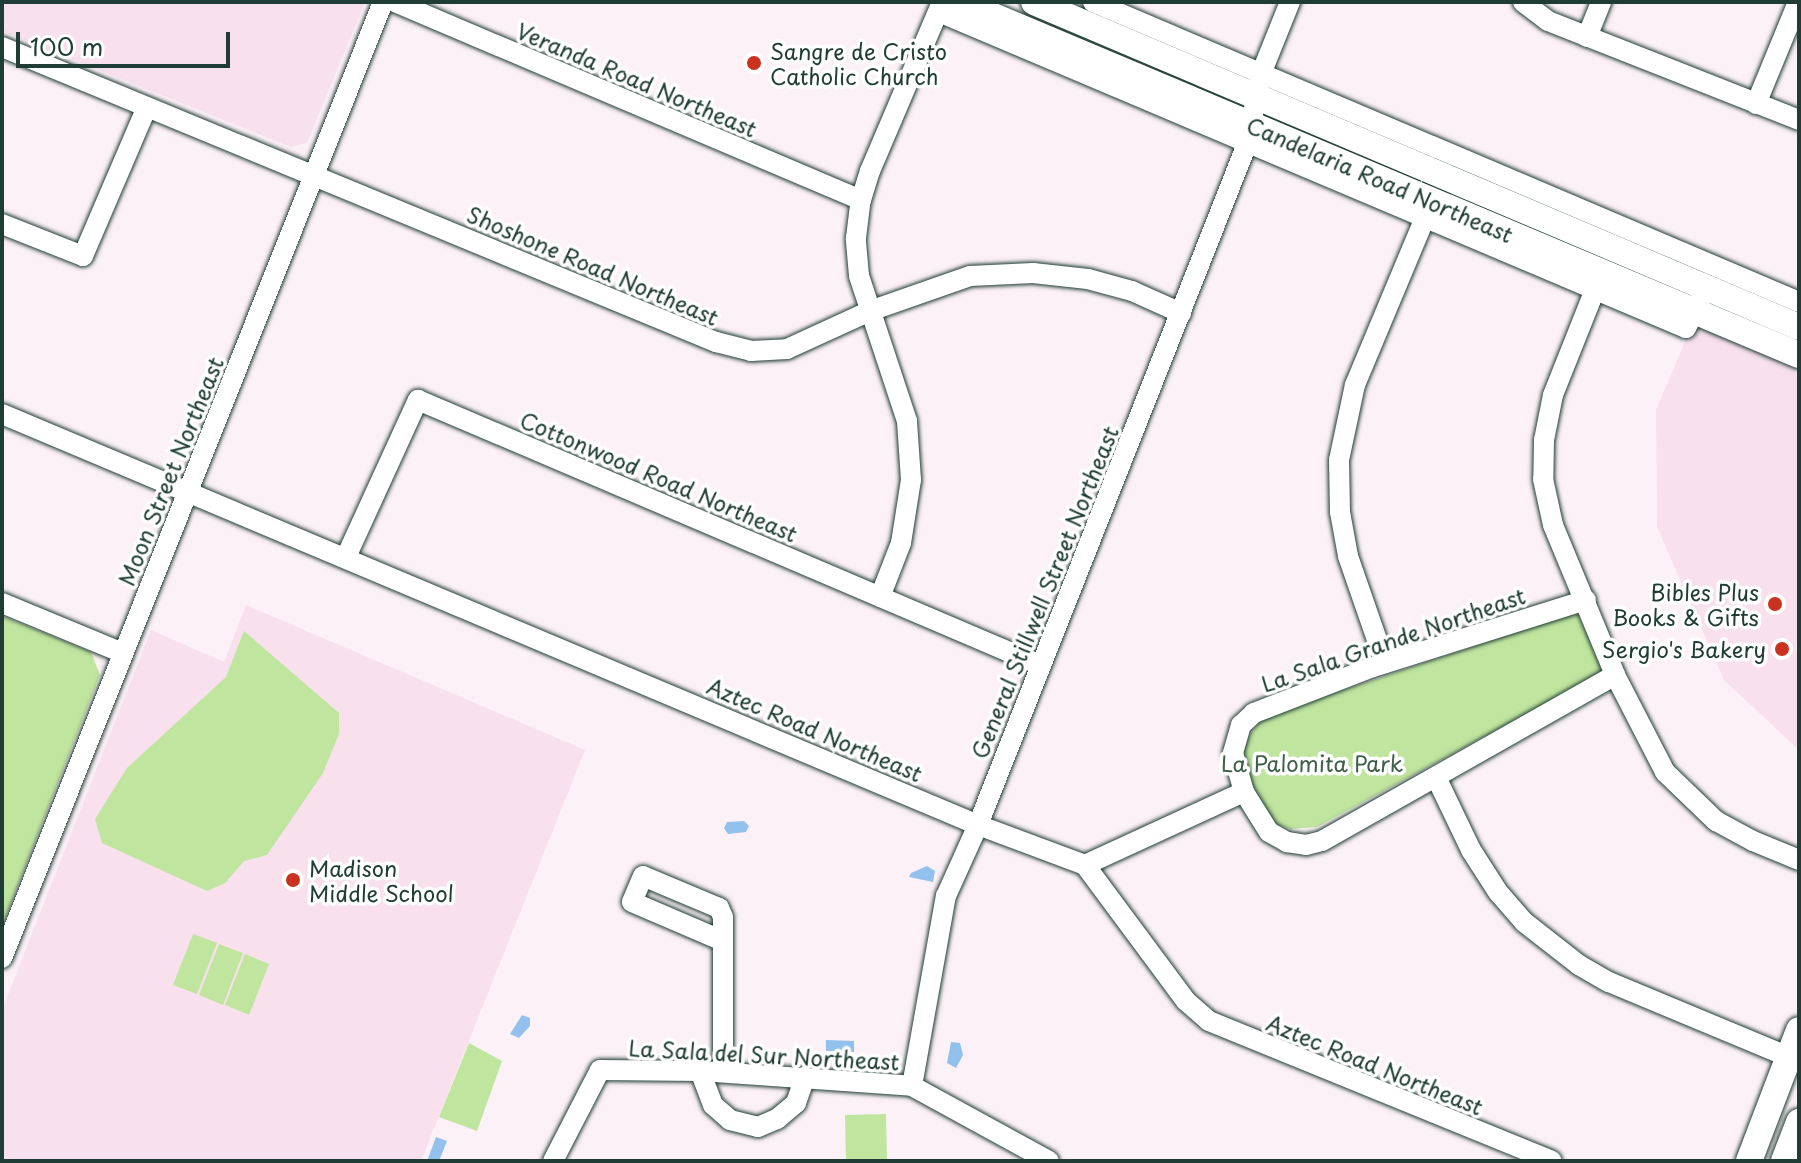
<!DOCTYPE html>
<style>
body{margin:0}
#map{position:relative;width:1801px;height:1163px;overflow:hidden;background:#fcf1f7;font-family:"Playpen Sans",sans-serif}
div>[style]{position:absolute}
.built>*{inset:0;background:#f8e0ed}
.green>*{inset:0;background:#c0e59f}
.water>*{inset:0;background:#91c1ec}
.roads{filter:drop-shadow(0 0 2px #1f3d34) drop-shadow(0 0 2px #1f3d34)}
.minor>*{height:20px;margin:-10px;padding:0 10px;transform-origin:10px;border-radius:10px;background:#fff}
.major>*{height:26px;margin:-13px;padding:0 13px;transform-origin:13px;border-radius:13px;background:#fff}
.dots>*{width:22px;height:22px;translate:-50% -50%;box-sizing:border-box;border:4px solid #fff;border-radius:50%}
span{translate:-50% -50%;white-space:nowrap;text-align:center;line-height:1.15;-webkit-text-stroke:7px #fff;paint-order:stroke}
.poi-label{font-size:22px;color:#1f3d34}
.left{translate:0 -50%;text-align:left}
.right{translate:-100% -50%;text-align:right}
.street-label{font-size:22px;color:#1f3d34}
.park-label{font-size:22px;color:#3f5f49}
.frame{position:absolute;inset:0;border:4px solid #1f3d34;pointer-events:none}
.scale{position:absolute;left:16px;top:32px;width:214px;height:36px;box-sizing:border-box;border:4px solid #1f3d34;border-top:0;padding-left:10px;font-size:24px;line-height:28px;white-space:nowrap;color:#1f3d34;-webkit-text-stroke:6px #fff;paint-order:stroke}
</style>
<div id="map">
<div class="built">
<div style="clip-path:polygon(2px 2px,365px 2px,307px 143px,291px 147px,2px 31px)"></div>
<div style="clip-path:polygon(1693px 323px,1799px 367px,1799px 750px,1724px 680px,1657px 527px,1656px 410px)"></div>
<div style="clip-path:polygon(246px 605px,585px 750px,421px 1161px,2px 1161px,2px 1010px,151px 630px,224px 662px)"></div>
</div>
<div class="green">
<div style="clip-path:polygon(1570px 614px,1578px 614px,1603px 668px,1598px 675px,1317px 827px,1290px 829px,1276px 824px,1253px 788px,1244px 759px,1244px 743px,1263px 717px)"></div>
<div style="clip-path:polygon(2px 616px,91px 652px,100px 675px,2px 926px)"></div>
<div style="clip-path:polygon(244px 631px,339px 713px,339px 734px,323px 773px,267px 855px,244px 861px,225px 883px,207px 891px,102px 843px,95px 819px,127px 768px,226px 677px)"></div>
<div style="clip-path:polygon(193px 934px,217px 943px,197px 994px,173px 985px)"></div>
<div style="clip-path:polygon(219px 944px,243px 953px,223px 1005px,199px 995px)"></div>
<div style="clip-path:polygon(245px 954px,269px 964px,249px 1015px,225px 1005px)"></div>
<div style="clip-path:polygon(469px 1043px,502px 1061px,477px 1131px,439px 1117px)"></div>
<div style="clip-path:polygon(886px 1114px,887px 1161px,846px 1161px,845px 1115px)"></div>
</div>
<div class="water">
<div style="clip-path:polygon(744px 821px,749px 826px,746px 832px,728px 834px,724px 828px,727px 822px)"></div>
<div style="clip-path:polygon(927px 866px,935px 871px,933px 882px,909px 877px,911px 873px)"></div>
<div style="clip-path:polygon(522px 1015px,530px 1018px,530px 1026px,519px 1038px,510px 1034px)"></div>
<div style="clip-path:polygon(826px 1040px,854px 1041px,854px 1052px,826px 1051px)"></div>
<div style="clip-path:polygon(951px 1042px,960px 1043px,963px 1055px,956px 1068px,947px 1063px)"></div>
<div style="clip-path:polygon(436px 1137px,447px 1141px,439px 1161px,427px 1161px)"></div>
</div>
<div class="roads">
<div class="minor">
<div style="left:395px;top:2px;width:506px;rotate:23.02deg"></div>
<div style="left:1093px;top:2px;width:767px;rotate:23.02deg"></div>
<div style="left:1523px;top:2px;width:31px;rotate:37deg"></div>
<div style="left:1548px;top:21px;width:270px;rotate:21.5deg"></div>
<div style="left:939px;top:12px;width:811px;rotate:22.93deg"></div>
<div style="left:1686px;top:328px;width:33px;rotate:-63deg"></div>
<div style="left:1587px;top:37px;width:38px;rotate:-68deg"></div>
<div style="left:2px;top:47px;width:773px;rotate:22.45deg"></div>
<div style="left:716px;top:342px;width:36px;rotate:14deg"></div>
<div style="left:751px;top:351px;width:36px;rotate:-3deg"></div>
<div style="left:787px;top:349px;width:91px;rotate:-24.6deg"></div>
<div style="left:870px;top:311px;width:106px;rotate:-19.3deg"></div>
<div style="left:970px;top:276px;width:63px;rotate:-2.7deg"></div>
<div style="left:1033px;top:273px;width:55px;rotate:6.2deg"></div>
<div style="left:1088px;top:279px;width:46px;rotate:15.3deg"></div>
<div style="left:1132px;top:291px;width:54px;rotate:24.2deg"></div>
<div style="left:1756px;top:104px;width:110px;rotate:-67.6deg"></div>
<div style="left:2px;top:224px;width:87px;rotate:21.6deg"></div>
<div style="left:83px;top:256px;width:162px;rotate:-66.8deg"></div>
<div style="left:1594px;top:292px;width:111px;rotate:111.7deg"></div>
<div style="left:1553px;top:395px;width:46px;rotate:101.3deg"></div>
<div style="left:1544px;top:440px;width:39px;rotate:91deg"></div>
<div style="left:1543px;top:479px;width:47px;rotate:77.7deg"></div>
<div style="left:1553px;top:525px;width:162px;rotate:67.5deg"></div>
<div style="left:1615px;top:675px;width:109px;rotate:62.7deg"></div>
<div style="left:1665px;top:772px;width:71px;rotate:43.9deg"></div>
<div style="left:1716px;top:821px;width:42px;rotate:28.4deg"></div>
<div style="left:1753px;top:841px;width:50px;rotate:22.4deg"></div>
<div style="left:2px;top:414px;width:1059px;rotate:22.84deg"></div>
<div style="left:978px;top:825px;width:114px;rotate:20.5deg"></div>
<div style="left:1085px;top:865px;width:169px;rotate:53.4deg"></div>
<div style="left:1186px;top:1001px;width:30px;rotate:41deg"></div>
<div style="left:1209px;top:1021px;width:370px;rotate:22.2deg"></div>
<div style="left:346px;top:557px;width:173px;rotate:-65.4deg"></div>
<div style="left:418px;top:400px;width:676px;rotate:23.08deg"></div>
<div style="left:880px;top:597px;width:58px;rotate:-68.7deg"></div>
<div style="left:901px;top:543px;width:64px;rotate:-81deg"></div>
<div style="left:911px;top:480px;width:59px;rotate:-93.9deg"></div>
<div style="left:907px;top:421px;width:153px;rotate:-108.3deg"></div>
<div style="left:859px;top:276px;width:38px;rotate:-95deg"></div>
<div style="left:856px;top:238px;width:38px;rotate:-83deg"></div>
<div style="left:861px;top:200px;width:30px;rotate:-73deg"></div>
<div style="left:870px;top:171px;width:184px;rotate:-66.9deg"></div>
<div style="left:1586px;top:600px;width:223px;rotate:162.5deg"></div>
<div style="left:1373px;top:667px;width:128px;rotate:158.9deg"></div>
<div style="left:1254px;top:713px;width:18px;rotate:137deg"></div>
<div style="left:1241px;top:725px;width:29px;rotate:106deg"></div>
<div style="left:1233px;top:753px;width:41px;rotate:74.2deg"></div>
<div style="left:1244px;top:792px;width:47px;rotate:58deg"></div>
<div style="left:1269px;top:832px;width:21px;rotate:29deg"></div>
<div style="left:1287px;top:842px;width:19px;rotate:9deg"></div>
<div style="left:1306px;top:845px;width:16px;rotate:-14deg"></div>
<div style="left:1322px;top:841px;width:337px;rotate:-29.5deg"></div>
<div style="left:2px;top:603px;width:131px;rotate:22.5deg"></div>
<div style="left:1385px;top:663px;width:113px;rotate:-109.1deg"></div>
<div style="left:1348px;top:556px;width:45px;rotate:-100.3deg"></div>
<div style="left:1340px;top:512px;width:52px;rotate:-91.1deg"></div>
<div style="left:1339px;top:460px;width:77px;rotate:-78deg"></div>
<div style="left:1355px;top:385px;width:179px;rotate:-67.3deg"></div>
<div style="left:1436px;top:777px;width:81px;rotate:64.4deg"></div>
<div style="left:1471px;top:850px;width:50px;rotate:57.3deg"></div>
<div style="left:1498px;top:892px;width:40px;rotate:49deg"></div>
<div style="left:1524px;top:922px;width:70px;rotate:38deg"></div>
<div style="left:1579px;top:965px;width:34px;rotate:30deg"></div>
<div style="left:1609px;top:982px;width:206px;rotate:22.6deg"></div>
<div style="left:1085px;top:865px;width:175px;rotate:-24.7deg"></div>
<div style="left:2px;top:958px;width:1029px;rotate:-68.27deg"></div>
<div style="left:700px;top:1071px;width:36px;rotate:69deg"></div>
<div style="left:713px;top:1105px;width:23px;rotate:41deg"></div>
<div style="left:730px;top:1120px;width:29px;rotate:14deg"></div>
<div style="left:758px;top:1127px;width:21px;rotate:-23deg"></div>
<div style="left:777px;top:1119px;width:25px;rotate:-40deg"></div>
<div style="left:796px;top:1103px;width:28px;rotate:-71deg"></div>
<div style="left:723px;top:1072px;width:155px;rotate:-90deg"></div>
<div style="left:723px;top:917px;width:10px;rotate:-114deg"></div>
<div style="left:719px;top:908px;width:82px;rotate:-157.2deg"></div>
<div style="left:643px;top:876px;width:28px;rotate:113deg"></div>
<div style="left:632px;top:902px;width:99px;rotate:23.2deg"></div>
<div style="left:912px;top:1086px;width:193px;rotate:-79.9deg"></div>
<div style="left:946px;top:896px;width:78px;rotate:-65.7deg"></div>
<div style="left:978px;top:825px;width:732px;rotate:-68.45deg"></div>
<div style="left:1247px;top:144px;width:71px;rotate:-78.7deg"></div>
<div style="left:1261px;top:74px;width:78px;rotate:-68.1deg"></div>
<div style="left:553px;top:1161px;width:102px;rotate:-62.7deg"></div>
<div style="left:600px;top:1070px;width:100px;rotate:0.6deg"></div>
<div style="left:700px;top:1071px;width:213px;rotate:4deg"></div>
<div style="left:912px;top:1086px;width:156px;rotate:28.7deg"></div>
</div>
<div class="major">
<div style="left:960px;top:2px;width:910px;rotate:22.82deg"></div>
<div style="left:1034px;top:2px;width:831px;rotate:23.02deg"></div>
<div style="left:1749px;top:1161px;width:140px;rotate:-69.1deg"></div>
<div style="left:1784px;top:1161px;width:42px;rotate:-69deg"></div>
</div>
</div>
<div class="dots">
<div style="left:754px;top:63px;background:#c8321e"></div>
<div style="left:1775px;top:604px;background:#c8321e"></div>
<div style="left:1782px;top:649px;background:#c8321e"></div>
<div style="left:293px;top:880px;background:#c8321e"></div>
</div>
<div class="poi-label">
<span class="left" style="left:770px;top:63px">Sangre de Cristo<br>Catholic Church</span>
<span class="right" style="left:1759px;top:604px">Bibles Plus<br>Books &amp; Gifts</span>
<span class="right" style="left:1766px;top:649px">Sergio's Bakery</span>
<span class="left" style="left:309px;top:880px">Madison<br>Middle School</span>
</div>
<div class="street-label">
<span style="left:637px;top:79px;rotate:23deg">Veranda Road Northeast</span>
<span style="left:1380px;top:179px;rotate:23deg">Candelaria Road Northeast</span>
<span style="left:593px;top:265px;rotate:23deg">Shoshone Road Northeast</span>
<span style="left:170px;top:471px;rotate:-68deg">Moon Street Northeast</span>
<span style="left:659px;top:476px;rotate:23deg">Cottonwood Road Northeast</span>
<span style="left:1044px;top:592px;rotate:-68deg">General Stillwell Street Northeast</span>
<span style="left:1393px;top:639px;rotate:-19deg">La Sala Grande Northeast</span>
<span style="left:815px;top:729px;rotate:23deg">Aztec Road Northeast</span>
<span style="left:764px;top:1054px;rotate:3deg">La Sala del Sur Northeast</span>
<span style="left:1375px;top:1064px;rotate:22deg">Aztec Road Northeast</span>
</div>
<div class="park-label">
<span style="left:1312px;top:763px">La Palomita Park</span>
</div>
<div class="frame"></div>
<div class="scale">100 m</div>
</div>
